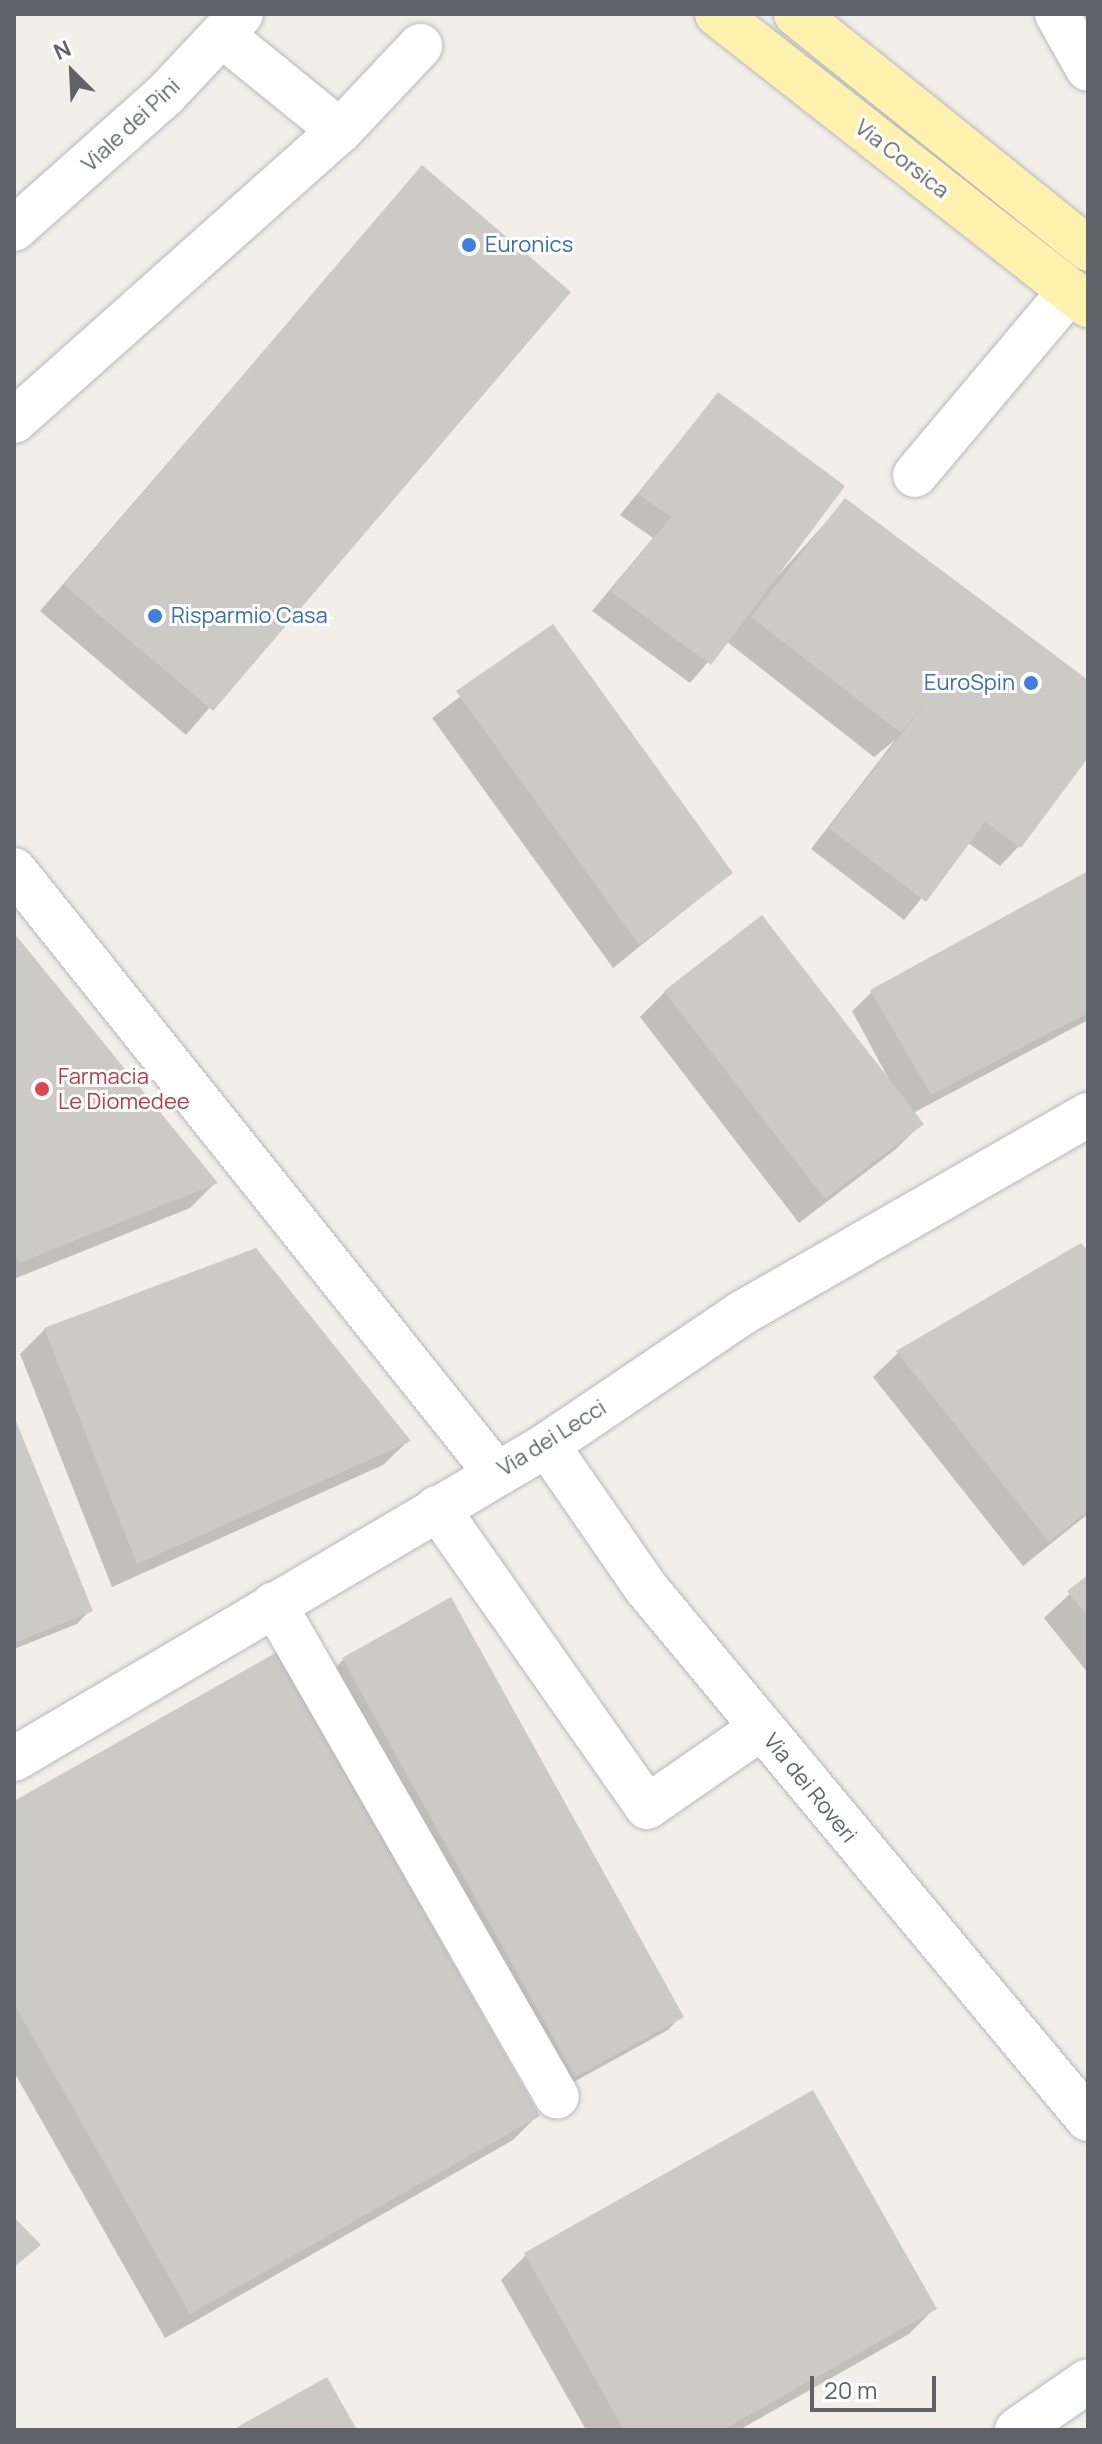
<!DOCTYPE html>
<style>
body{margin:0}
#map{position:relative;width:1102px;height:2444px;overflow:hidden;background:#f1efe8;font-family:Manrope,sans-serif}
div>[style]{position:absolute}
.shadow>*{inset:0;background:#0003}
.building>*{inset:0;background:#cccac5}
.roads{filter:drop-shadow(0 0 2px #b5b8bc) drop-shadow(0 0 2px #b5b8bc)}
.minor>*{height:44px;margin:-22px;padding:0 22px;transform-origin:22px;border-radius:22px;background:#fff}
.major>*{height:44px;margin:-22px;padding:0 22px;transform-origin:22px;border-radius:22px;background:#fff2af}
.dots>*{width:22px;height:22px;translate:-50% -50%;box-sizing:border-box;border:4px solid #fff;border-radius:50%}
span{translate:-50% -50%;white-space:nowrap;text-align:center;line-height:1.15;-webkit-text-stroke:6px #fff;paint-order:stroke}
.street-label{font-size:22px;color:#5f6368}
.shop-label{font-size:22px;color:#366cbe}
.left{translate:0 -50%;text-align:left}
.right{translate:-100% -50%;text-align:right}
.health-label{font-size:22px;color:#be3a42}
.frame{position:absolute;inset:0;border:16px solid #5f6368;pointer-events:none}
.north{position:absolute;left:32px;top:32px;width:80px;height:80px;-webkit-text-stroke:6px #fff;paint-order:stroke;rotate:336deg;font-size:22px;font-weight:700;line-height:32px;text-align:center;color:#5f6368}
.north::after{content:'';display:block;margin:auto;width:28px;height:36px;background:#5f6368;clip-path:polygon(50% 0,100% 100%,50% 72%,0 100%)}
.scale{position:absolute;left:810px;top:2376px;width:126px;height:36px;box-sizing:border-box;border:4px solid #5f6368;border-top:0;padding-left:10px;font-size:24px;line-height:28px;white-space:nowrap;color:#5f6368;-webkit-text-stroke:6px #fff;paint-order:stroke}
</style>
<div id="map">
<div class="shadow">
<div style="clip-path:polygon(422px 168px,568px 292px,186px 735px,40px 611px)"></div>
<div style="clip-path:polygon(718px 394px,757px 599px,845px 501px,1088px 682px,1088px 754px,1019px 846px,1000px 866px,967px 842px,904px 920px,811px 849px,895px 740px,874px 757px,726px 641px,690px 683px,592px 611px,653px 538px,620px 515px)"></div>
<div style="clip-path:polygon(553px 626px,731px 873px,613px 968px,432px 718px)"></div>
<div style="clip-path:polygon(1088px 874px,1088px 1020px,913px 1113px,921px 1124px,896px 1149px,799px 1223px,640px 1017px,665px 992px,893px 1087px,852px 1011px,872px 992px)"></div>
<div style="clip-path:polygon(14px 937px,215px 1183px,190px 1208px,14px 1279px)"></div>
<div style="clip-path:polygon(1088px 1255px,1088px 1514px,1023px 1566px,873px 1377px,898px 1353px)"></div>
<div style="clip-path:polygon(45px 1329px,408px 1441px,383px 1465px,112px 1587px,20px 1354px)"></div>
<div style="clip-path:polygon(14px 1421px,90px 1610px,77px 1624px,14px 1649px)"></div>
<div style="clip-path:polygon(1088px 1577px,1088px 1673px,1044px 1618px)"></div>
<div style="clip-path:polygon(343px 1660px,681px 2016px,668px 2030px,561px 2089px,330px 1673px)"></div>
<div style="clip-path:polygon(14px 1803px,538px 2115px,513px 2140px,165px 2338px,14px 2072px)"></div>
<div style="clip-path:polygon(526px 2255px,934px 2309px,909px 2334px,739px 2430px,586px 2430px,501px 2280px)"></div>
</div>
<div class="building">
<div style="clip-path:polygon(422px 165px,571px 292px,213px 711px,64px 585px)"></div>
<div style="clip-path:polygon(718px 392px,845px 486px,711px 665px,610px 591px,671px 517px,638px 494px)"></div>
<div style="clip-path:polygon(845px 498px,1088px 680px,1088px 758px,1021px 848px,985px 822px,926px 902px,829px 828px,955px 665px,901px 733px,751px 617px)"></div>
<div style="clip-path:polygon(553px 624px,733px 873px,639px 945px,456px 691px)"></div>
<div style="clip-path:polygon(1088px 871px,1088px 1013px,931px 1095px,870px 990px)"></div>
<div style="clip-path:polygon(762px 915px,924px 1124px,825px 1199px,664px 991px)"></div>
<div style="clip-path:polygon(14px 933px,218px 1183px,19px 1263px,14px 1250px)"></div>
<div style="clip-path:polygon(1081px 1243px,1088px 1251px,1088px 1511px,1049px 1542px,896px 1351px)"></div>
<div style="clip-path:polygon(256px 1248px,411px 1441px,137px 1564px,44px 1328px)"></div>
<div style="clip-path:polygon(14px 1416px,93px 1611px,14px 1643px)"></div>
<div style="clip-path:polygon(1088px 1575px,1088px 1617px,1067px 1591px)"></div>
<div style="clip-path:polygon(451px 1597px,684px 2017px,575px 2077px,342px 1658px)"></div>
<div style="clip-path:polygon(277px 1652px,540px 2116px,190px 2314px,14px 2004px,14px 1801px)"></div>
<div style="clip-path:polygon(813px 2090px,937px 2309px,723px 2430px,624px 2430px,524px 2253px)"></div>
<div style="clip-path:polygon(14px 2217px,41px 2245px,14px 2267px)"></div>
<div style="clip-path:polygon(327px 2377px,357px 2430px,232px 2430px)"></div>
</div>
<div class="roads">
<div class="minor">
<div style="left:1057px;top:14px;width:63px;rotate:60.6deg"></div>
<div style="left:340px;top:131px;width:117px;rotate:-46.7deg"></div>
<div style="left:14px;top:229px;width:202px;rotate:-41.6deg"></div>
<div style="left:165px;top:95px;width:111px;rotate:-46.8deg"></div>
<div style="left:14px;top:421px;width:436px;rotate:-41.7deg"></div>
<div style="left:340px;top:131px;width:152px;rotate:-140.9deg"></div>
<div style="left:915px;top:475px;width:241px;rotate:-49.9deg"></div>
<div style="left:14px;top:870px;width:772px;rotate:51.36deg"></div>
<div style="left:547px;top:1445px;width:174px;rotate:55.3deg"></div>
<div style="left:646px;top:1588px;width:691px;rotate:50.23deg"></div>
<div style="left:437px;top:1508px;width:365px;rotate:54.9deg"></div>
<div style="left:647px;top:1807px;width:139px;rotate:-34.7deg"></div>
<div style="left:274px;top:1604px;width:568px;rotate:60.14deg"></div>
<div style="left:14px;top:1759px;width:619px;rotate:-30.5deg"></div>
<div style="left:547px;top:1445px;width:235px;rotate:-34.1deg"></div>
<div style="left:742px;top:1313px;width:399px;rotate:-29.8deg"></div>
<div style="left:1017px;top:2430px;width:86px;rotate:-34.6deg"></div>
</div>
<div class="major">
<div style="left:717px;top:14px;width:472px;rotate:38.1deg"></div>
<div style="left:796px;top:14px;width:375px;rotate:38.8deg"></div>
</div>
</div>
<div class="dots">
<div style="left:469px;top:245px;background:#3f7fe0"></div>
<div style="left:155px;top:616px;background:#3f7fe0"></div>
<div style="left:1031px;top:683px;background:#3f7fe0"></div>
<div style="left:42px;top:1089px;background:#e0444e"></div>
</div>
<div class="street-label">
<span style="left:131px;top:125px;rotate:-43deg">Viale dei Pini</span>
<span style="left:902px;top:159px;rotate:38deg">Via Corsica</span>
<span style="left:552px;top:1438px;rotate:-32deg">Via dei Lecci</span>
<span style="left:810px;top:1788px;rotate:51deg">Via dei Roveri</span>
</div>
<div class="shop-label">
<span class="left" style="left:485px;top:245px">Euronics</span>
<span class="left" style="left:171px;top:616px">Risparmio Casa</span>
<span class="right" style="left:1015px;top:683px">EuroSpin</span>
</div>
<div class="health-label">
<span class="left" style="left:58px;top:1089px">Farmacia<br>Le Diomedee</span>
</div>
<div class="frame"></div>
<div class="north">N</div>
<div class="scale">20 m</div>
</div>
